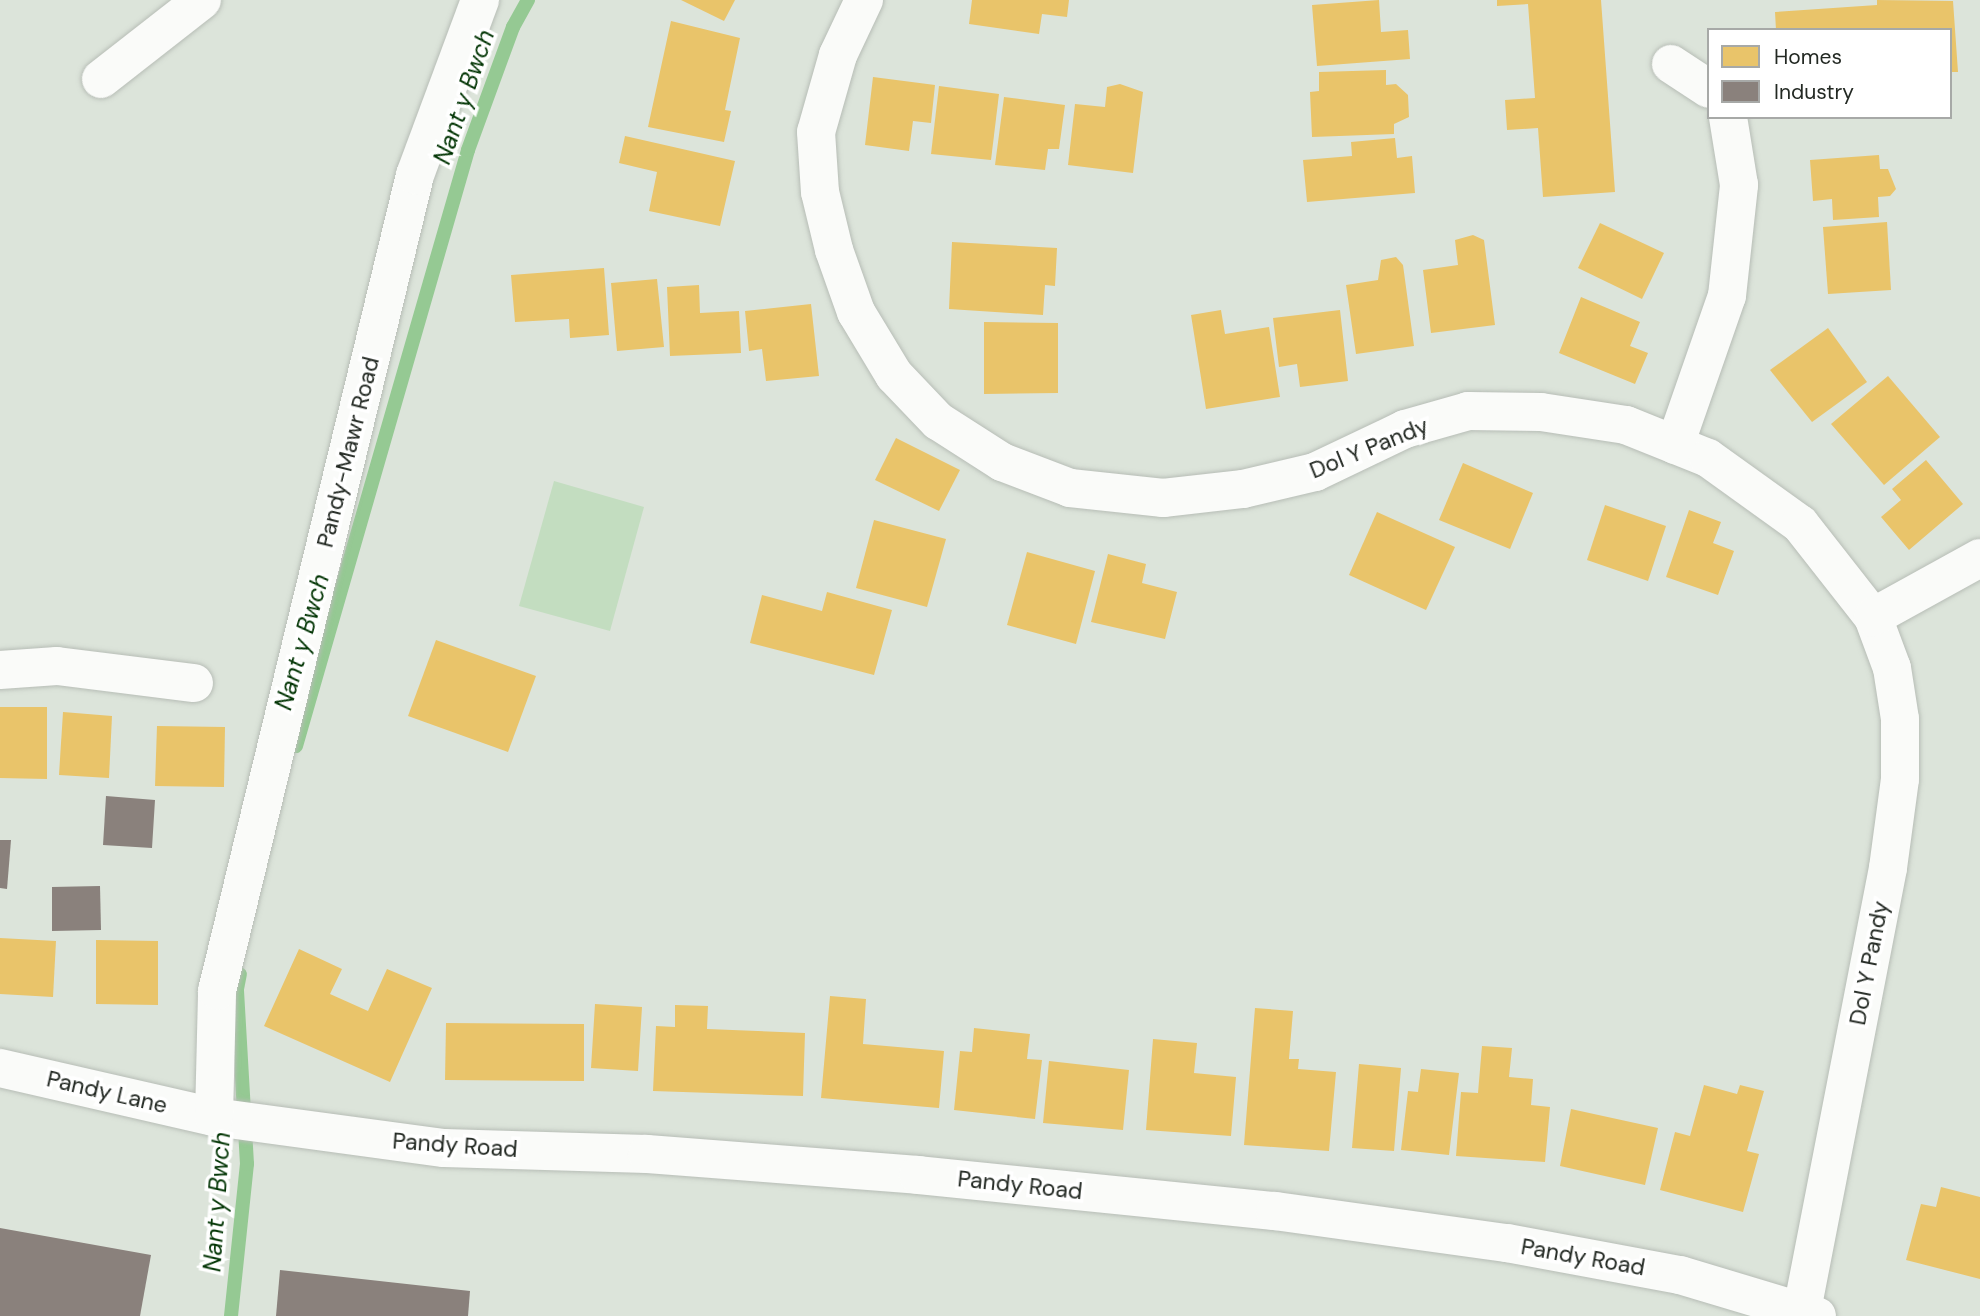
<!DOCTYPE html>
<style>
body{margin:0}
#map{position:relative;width:1980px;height:1316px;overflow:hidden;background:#dce4da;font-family:"DM Sans",sans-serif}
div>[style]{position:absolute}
.green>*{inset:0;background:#c3ddc0}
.homes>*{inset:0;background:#e9c46a}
.industry>*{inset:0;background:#8a817c}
.stream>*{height:14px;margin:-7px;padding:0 7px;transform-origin:7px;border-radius:7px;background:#95c993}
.roads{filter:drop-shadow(0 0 2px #b7bdb6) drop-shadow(0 0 2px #b7bdb6)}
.street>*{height:38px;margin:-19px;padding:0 19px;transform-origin:19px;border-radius:19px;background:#fafbf9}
span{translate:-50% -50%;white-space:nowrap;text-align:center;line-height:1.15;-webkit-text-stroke:7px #fff;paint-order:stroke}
.street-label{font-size:23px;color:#232923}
.water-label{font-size:24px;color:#013403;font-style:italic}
.legend{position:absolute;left:1707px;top:28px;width:245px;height:91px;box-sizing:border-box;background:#fff;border:2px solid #a7a9a7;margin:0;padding:9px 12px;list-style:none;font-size:21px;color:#232923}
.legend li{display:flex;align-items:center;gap:14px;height:35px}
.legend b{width:35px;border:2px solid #a7a9a7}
</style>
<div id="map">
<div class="green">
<div style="clip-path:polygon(554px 481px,644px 507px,610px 631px,519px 606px)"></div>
</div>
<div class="homes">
<div style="clip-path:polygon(681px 0,735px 0,724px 21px)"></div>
<div style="clip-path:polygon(972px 0,1069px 0,1067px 17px,1042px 14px,1039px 34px,969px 24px)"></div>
<div style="clip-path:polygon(1379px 0,1381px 32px,1408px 30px,1410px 59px,1317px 66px,1312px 5px)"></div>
<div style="clip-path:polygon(1497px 0,1601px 0,1615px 192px,1543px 197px,1538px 128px,1507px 130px,1505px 100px,1535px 98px,1528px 4px,1497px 6px)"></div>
<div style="clip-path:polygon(1877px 0,1953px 1px,1958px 72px,1950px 72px,1950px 30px,1776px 30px,1775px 12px,1877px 5px)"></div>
<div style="clip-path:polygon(671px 21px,740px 38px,725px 110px,731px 111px,724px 142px,648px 127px)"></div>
<div style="clip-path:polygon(1386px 70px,1386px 85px,1396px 84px,1408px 95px,1409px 117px,1394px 124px,1394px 134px,1312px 137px,1310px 92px,1319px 91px,1319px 72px)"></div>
<div style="clip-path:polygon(873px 77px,935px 85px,931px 123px,913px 121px,909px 151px,865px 145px)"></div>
<div style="clip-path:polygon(1120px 84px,1143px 92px,1133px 173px,1068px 165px,1075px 104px,1105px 107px,1107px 87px)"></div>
<div style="clip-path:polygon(939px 86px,999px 94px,991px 160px,931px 154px)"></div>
<div style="clip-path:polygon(1004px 97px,1065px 105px,1059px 149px,1048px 149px,1045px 170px,995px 165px)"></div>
<div style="clip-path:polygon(625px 136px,735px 161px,720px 226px,649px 211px,657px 172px,619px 163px)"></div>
<div style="clip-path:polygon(1395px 138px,1397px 158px,1412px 156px,1415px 193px,1307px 202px,1303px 160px,1352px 156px,1351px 142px)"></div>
<div style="clip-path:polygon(1879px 155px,1880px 169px,1888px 169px,1896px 189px,1890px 196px,1878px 197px,1879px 217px,1833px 220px,1832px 199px,1813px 201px,1810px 160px)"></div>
<div style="clip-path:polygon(1887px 222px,1891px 290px,1828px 294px,1823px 227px)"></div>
<div style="clip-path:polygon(1600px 223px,1664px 253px,1642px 299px,1578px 268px)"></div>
<div style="clip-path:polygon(1473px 235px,1484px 240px,1495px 325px,1431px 333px,1423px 270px,1458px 265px,1455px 240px)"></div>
<div style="clip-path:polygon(952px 242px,1057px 248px,1055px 286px,1045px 285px,1043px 315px,949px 309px)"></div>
<div style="clip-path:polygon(1396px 257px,1403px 265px,1414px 346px,1356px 354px,1346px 285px,1378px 280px,1381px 260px)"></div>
<div style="clip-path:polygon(604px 268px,609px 335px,570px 338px,569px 319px,515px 322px,511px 275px)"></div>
<div style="clip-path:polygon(657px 279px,664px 347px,617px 351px,611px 283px)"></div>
<div style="clip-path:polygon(699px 285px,700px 313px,739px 311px,741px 353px,670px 356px,667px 287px)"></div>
<div style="clip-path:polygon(1581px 297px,1640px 322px,1630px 346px,1648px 353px,1635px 384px,1559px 353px)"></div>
<div style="clip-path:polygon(811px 304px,819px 376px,766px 381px,762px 349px,749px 351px,745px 311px)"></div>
<div style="clip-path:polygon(1221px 310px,1225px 334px,1269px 327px,1280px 397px,1206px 409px,1191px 315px)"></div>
<div style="clip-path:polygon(1340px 310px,1348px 381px,1300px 387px,1297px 364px,1279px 367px,1273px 318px)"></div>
<div style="clip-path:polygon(984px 322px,1058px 323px,1058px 393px,984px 394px)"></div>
<div style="clip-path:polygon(1828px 328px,1867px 382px,1812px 422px,1770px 370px)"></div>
<div style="clip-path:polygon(1888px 376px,1940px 437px,1884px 485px,1831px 424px)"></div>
<div style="clip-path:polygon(896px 438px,960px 470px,939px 511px,875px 480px)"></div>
<div style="clip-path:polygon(1926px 460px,1963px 504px,1909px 550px,1881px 517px,1901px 500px,1892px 489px)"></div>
<div style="clip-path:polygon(1463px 463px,1533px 493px,1510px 549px,1439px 520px)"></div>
<div style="clip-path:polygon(1605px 505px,1666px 526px,1648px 581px,1587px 560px)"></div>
<div style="clip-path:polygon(1689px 510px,1721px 522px,1713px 543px,1734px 551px,1718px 595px,1666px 577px)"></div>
<div style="clip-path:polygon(1377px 512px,1455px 547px,1426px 610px,1349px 575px)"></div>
<div style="clip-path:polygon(874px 520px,946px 539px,927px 607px,856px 588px)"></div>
<div style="clip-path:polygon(1027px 552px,1095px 571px,1076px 644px,1007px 625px)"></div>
<div style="clip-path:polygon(1108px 554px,1146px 564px,1142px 583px,1177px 592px,1165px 639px,1091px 622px)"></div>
<div style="clip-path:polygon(827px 592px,892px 610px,874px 675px,750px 643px,762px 595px,822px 611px)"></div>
<div style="clip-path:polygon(436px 640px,536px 676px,508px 752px,408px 716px)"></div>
<div style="clip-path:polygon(0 707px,47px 707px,47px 779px,0 778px)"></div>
<div style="clip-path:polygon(63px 712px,112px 716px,109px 778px,59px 775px)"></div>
<div style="clip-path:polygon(157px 726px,225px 727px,224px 787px,155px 786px)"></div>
<div style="clip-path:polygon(0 938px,56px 941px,53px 997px,0 994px)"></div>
<div style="clip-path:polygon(96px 940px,158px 941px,158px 1005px,96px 1004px)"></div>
<div style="clip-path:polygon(299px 949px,342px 969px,330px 994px,368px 1011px,387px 969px,432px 988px,390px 1082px,264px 1026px)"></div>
<div style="clip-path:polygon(830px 996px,866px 999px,863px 1044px,944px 1051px,939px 1108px,821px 1098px)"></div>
<div style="clip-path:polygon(595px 1004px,642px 1007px,638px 1071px,591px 1068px)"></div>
<div style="clip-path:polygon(675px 1005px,708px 1006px,707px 1029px,805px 1033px,803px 1096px,653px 1091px,656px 1026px,675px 1027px)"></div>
<div style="clip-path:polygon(1255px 1008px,1293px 1011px,1289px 1059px,1299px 1059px,1298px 1069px,1336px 1072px,1329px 1151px,1244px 1145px)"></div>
<div style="clip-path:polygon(446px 1023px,584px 1024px,584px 1081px,445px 1080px)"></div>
<div style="clip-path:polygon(974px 1028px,1030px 1034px,1027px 1059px,1042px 1060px,1035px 1119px,954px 1110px,960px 1051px,972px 1052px)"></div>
<div style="clip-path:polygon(1153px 1039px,1197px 1043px,1194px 1073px,1236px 1077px,1231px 1136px,1146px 1130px)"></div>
<div style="clip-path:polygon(1482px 1046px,1512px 1048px,1509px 1077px,1533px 1079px,1531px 1105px,1550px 1107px,1545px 1162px,1456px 1156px,1461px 1092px,1478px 1093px)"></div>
<div style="clip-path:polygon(1049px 1061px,1129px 1070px,1123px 1130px,1043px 1123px)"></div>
<div style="clip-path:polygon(1359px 1064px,1401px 1068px,1394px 1151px,1352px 1148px)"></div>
<div style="clip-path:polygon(1421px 1069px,1459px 1073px,1449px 1155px,1401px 1150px,1408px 1091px,1418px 1092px)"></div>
<div style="clip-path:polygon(1704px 1085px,1737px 1094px,1740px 1085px,1764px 1091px,1747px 1151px,1759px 1154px,1743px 1212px,1660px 1190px,1675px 1132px,1690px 1136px)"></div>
<div style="clip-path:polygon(1571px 1109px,1658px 1128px,1645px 1185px,1560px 1166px)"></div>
<div style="clip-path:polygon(1941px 1187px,1980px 1197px,1980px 1279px,1906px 1260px,1921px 1204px,1936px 1207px)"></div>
</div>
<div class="industry">
<div style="clip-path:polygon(106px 796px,155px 800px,152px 848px,103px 845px)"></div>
<div style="clip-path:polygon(0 840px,11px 840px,7px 889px,0 888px)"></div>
<div style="clip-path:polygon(100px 886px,101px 930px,52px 931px,52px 887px)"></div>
<div style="clip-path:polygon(0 1228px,151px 1255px,140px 1316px,0 1316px)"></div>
<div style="clip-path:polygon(280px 1270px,470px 1291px,468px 1316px,276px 1316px)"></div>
</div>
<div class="stream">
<div style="left:296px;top:746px;width:620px;rotate:-73.9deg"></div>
<div style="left:468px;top:150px;width:131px;rotate:-69.9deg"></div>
<div style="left:513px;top:27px;width:31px;rotate:-61deg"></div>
<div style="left:231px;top:1316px;width:153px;rotate:-84deg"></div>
<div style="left:247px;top:1164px;width:175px;rotate:-93.3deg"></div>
<div style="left:237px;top:989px;width:15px;rotate:-79deg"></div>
</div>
<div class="roads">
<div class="street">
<div style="left:864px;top:0;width:61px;rotate:115.3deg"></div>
<div style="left:838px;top:55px;width:80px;rotate:105.9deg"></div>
<div style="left:816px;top:132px;width:60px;rotate:86.2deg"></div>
<div style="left:820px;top:192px;width:60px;rotate:76.4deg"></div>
<div style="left:834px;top:250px;width:66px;rotate:70.5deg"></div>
<div style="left:856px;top:312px;width:74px;rotate:58.9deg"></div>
<div style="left:894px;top:375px;width:64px;rotate:46.3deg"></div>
<div style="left:938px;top:421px;width:76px;rotate:32.6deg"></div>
<div style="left:1002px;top:462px;width:73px;rotate:20.9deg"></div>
<div style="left:1070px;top:488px;width:94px;rotate:6.1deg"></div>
<div style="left:1163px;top:498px;width:81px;rotate:-6.4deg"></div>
<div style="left:1243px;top:489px;width:74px;rotate:-13.3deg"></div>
<div style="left:1315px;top:472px;width:100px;rotate:-25.5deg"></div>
<div style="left:1405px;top:429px;width:66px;rotate:-15.9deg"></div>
<div style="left:1468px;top:411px;width:73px;rotate:0.8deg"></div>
<div style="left:1541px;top:412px;width:86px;rotate:8.7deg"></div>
<div style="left:1626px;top:425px;width:88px;rotate:21.9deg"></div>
<div style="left:1708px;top:458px;width:113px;rotate:35.7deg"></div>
<div style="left:1800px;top:524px;width:118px;rotate:51.9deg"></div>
<div style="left:1873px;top:617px;width:54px;rotate:69.6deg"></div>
<div style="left:1892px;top:668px;width:52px;rotate:81.1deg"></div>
<div style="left:1900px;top:719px;width:60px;rotate:90deg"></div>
<div style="left:1900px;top:779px;width:90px;rotate:97.7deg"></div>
<div style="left:1888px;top:868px;width:450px;rotate:101deg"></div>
<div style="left:1671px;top:64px;width:45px;rotate:33.3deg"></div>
<div style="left:101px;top:79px;width:128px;rotate:-38deg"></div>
<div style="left:1675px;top:445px;width:158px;rotate:-70.8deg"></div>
<div style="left:1727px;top:296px;width:112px;rotate:-83.8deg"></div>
<div style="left:1739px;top:185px;width:69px;rotate:-99.2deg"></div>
<div style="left:1873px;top:617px;width:122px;rotate:-28.9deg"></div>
<div style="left:0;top:670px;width:57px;rotate:-4deg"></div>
<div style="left:57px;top:666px;width:138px;rotate:7.1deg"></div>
<div style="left:0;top:1068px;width:220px;rotate:12.9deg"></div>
<div style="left:214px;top:1117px;width:232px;rotate:7.7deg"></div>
<div style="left:444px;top:1148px;width:203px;rotate:1.7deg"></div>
<div style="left:647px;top:1154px;width:272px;rotate:4.4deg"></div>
<div style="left:918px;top:1175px;width:359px;rotate:5.8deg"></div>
<div style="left:1275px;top:1211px;width:234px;rotate:7.9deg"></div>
<div style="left:1507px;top:1243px;width:176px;rotate:10.5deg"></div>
<div style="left:1680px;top:1275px;width:143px;rotate:16.7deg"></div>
<div style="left:214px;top:1117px;width:126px;rotate:-88.6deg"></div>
<div style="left:217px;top:991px;width:840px;rotate:-76.36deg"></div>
<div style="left:415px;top:175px;width:187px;rotate:-69.6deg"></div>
</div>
</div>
<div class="street-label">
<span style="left:1369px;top:448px;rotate:-22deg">Dol Y Pandy</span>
<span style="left:348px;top:452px;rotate:-76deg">Pandy-Mawr Road</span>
<span style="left:1869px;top:963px;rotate:-79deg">Dol Y Pandy</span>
<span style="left:107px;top:1092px;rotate:13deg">Pandy Lane</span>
<span style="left:455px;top:1145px;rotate:4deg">Pandy Road</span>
<span style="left:1020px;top:1185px;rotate:6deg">Pandy Road</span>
<span style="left:1583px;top:1257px;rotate:10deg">Pandy Road</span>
</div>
<div class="water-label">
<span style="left:464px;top:97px;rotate:-71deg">Nant y Bwch</span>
<span style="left:302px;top:642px;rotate:-74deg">Nant y Bwch</span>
<span style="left:217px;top:1202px;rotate:-86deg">Nant y Bwch</span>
</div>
<ul class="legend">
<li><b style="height:19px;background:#e9c46a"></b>Homes</li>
<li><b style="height:19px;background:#8a817c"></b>Industry</li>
</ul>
</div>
